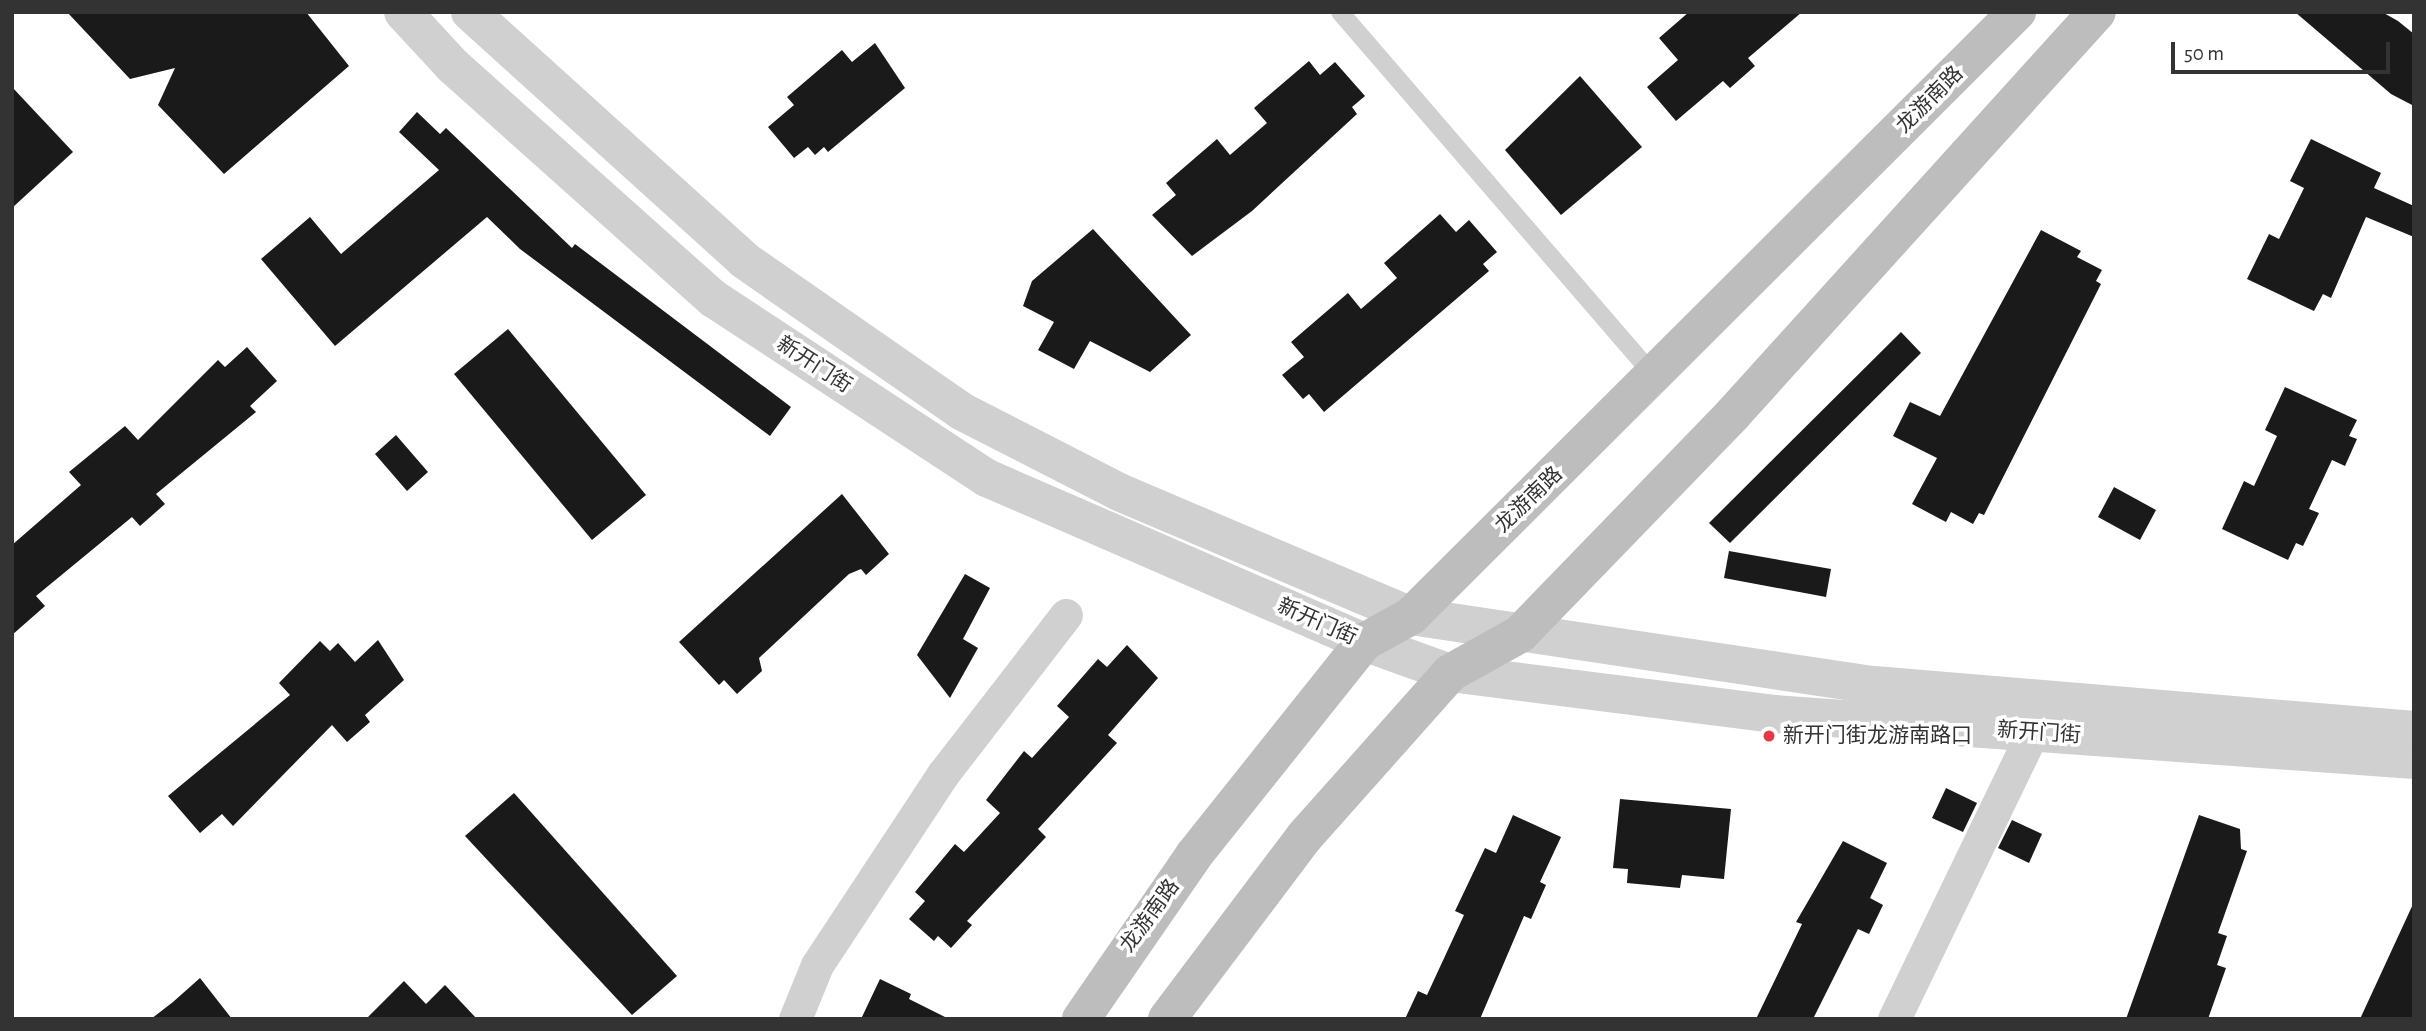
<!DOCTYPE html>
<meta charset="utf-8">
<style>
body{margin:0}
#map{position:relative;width:2426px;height:1031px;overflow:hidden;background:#fff;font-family:"Alegreya Sans","Noto Sans SC",sans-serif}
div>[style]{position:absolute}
.building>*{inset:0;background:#1a1a1a}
.service>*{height:18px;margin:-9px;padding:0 9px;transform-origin:9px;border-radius:9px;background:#d0d0d0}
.minor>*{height:33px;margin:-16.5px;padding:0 16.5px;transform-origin:16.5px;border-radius:16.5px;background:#d0d0d0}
.tertiary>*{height:38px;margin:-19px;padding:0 19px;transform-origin:19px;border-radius:19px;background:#d0d0d0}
.secondary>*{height:38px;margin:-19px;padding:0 19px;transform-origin:19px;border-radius:19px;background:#bdbdbd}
.dots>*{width:19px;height:19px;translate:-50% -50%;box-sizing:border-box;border:4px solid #fff;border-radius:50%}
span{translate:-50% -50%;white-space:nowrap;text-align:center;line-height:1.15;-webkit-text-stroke:7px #fff;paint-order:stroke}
.street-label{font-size:21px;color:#333}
.poi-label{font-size:21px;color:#333}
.left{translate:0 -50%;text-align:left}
.frame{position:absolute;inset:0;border:14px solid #333;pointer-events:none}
.scale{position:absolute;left:2171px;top:42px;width:219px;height:32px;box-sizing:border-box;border:4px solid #333;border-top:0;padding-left:9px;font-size:21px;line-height:24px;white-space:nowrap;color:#333;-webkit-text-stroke:5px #fff;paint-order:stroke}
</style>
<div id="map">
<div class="building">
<div style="clip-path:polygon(67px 12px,306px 12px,349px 66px,224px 174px,158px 105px,175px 68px,130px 79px)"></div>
<div style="clip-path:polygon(1689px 12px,1802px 12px,1748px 58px,1755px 66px,1730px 88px,1723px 81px,1676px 121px,1647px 87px,1678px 60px,1659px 38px)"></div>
<div style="clip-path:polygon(2295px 12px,2382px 12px,2398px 21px,2414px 34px,2414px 106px,2391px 94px)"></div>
<div style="clip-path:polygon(875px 43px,905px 88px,828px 152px,824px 147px,815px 155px,808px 147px,794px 158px,768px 127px,794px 105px,787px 97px,842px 50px,852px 62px)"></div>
<div style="clip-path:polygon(1309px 61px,1320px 75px,1335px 62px,1365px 96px,1352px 107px,1357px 114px,1252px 211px,1192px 256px,1152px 215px,1176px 195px,1166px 183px,1217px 139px,1230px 155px,1267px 123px,1254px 108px)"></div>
<div style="clip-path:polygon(1580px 76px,1642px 147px,1561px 215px,1505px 150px)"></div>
<div style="clip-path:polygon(12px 87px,73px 152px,12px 208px)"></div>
<div style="clip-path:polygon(417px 112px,440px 134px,446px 128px,572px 248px,575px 244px,791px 407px,770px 436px,520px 249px,487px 217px,335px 346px,261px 259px,310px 217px,341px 254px,439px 170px,399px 132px)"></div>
<div style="clip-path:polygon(2311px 139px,2381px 173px,2374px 188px,2414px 206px,2414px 237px,2366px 217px,2331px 298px,2323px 294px,2314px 311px,2247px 279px,2269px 234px,2279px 239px,2304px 188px,2290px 181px)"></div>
<div style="clip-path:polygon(1440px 214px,1456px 232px,1469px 220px,1497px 252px,1483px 264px,1489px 271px,1324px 412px,1309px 394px,1303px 399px,1282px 375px,1304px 357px,1291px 342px,1348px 293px,1361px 309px,1397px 278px,1384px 263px)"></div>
<div style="clip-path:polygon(1093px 229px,1191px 335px,1150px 372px,1090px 341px,1074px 369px,1038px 350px,1054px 322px,1023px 306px,1032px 281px)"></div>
<div style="clip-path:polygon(2041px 230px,2081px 251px,2077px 257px,2102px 270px,2096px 281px,2101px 284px,1984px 515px,1979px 513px,1973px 524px,1951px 512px,1946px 522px,1912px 504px,1937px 458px,1893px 436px,1910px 402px,1940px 416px)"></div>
<div style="clip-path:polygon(508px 329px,646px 495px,592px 540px,454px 374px)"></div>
<div style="clip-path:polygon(1901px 332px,1921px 353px,1730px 543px,1709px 523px)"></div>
<div style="clip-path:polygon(247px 347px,277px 381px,250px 406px,256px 412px,156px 494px,165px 504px,140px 526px,132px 517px,36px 596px,45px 606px,12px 635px,12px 545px,81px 485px,69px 472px,125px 426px,138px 440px,218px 360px,225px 367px)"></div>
<div style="clip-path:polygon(2285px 387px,2357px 420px,2349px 436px,2357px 439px,2345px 466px,2332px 460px,2309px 509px,2319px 513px,2303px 546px,2296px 543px,2288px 560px,2222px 529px,2244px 481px,2254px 486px,2277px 436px,2265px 430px)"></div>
<div style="clip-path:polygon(396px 435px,428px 472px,407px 491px,375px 454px)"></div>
<div style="clip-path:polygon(2114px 487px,2156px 510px,2140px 540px,2098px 517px)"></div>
<div style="clip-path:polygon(842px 494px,889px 554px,866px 575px,861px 569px,849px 574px,759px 658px,762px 671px,737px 694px,724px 680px,719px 685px,679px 642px)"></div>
<div style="clip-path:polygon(1729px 551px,1831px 569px,1826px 597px,1724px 578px)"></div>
<div style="clip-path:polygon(965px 574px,990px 588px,963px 639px,978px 648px,950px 698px,917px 655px)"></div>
<div style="clip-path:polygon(378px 640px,404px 680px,365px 715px,370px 722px,347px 742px,332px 725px,233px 826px,222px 814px,200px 833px,168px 796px,290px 695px,279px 683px,320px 641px,330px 651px,338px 643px,355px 662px)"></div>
<div style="clip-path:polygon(1127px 645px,1158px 678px,1108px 735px,1117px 743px,1038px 829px,1046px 837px,967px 921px,972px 925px,951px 948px,938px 936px,934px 941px,909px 919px,925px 901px,915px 892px,955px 844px,964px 852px,1000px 813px,986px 800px,1024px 751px,1032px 758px,1069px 717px,1057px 706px,1098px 659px,1107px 667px)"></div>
<div style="clip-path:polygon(1946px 788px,1977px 803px,1963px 832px,1932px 818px)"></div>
<div style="clip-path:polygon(514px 793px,677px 976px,632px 1015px,465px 836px)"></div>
<div style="clip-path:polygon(1620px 799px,1731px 809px,1724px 879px,1682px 875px,1680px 888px,1627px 883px,1628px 869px,1613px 868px)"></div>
<div style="clip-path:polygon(1513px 815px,1561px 837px,1540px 882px,1546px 885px,1531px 919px,1524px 916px,1480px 1019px,1405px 1019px,1418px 991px,1427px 995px,1464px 915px,1455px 911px,1485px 848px,1496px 853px)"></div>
<div style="clip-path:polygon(2199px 815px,2240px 829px,2241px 849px,2247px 851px,2218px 933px,2227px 936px,2217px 965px,2226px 968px,2208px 1019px,2126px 1019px)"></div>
<div style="clip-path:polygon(2012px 820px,2042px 834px,2029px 863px,1998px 848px)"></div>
<div style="clip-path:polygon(1843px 841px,1887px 863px,1870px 898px,1883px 905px,1869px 934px,1858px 929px,1813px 1019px,1756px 1019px,1802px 924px,1796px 922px)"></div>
<div style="clip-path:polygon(2414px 902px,2414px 1019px,2360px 1019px)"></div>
<div style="clip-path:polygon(200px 978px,232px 1019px,151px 1019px,173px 1002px)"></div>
<div style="clip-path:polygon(880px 979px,911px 994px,909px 999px,949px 1019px,861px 1019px)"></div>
<div style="clip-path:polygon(404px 981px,426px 1004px,445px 985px,477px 1019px,366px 1019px)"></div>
</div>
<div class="service">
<div style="left:1340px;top:12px;width:482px;rotate:49.2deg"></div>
</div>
<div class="minor">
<div style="left:795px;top:1019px;width:58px;rotate:-67.8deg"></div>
<div style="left:817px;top:965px;width:229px;rotate:-56.6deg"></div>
<div style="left:943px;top:774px;width:201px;rotate:-52.3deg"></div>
<div style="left:1894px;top:1019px;width:319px;rotate:-64.2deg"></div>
</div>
<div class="tertiary">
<div style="left:403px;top:12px;width:74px;rotate:47.2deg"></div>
<div style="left:453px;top:66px;width:350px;rotate:41.8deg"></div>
<div style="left:714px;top:299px;width:326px;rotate:33.3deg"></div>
<div style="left:987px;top:478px;width:411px;rotate:23.5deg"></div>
<div style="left:1364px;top:642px;width:91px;rotate:19.8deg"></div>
<div style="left:1450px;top:673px;width:328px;rotate:7.2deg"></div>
<div style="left:1775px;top:714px;width:641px;rotate:4.12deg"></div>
<div style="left:470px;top:12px;width:370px;rotate:42.1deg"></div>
<div style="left:744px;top:260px;width:264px;rotate:34.8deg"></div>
<div style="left:961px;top:411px;width:178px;rotate:27.1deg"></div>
<div style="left:1119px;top:492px;width:317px;rotate:23deg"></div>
<div style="left:1411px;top:616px;width:468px;rotate:8.5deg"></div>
<div style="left:1874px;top:685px;width:542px;rotate:4.76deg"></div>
</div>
<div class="secondary">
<div style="left:1081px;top:1019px;width:199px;rotate:-55.4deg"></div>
<div style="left:1194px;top:855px;width:273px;rotate:-51.4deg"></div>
<div style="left:1364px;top:642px;width:54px;rotate:-29deg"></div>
<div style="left:1411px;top:616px;width:856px;rotate:-44.91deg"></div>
<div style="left:1167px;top:1019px;width:229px;rotate:-53deg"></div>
<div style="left:1305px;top:836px;width:218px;rotate:-48.3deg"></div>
<div style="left:1450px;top:673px;width:80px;rotate:-29.1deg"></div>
<div style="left:1520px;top:634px;width:306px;rotate:-45.9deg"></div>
<div style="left:1733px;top:414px;width:542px;rotate:-47.84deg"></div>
</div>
<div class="dots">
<div style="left:1769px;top:736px;background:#e63946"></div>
</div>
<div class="street-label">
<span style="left:1930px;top:100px;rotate:-45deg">龙游南路</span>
<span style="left:814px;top:365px;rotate:33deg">新开门街</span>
<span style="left:1529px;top:500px;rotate:-44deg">龙游南路</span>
<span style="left:1317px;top:622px;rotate:24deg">新开门街</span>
<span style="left:2039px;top:733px;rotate:4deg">新开门街</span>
<span style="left:1150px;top:916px;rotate:-54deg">龙游南路</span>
</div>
<div class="poi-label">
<span class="left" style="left:1783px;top:736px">新开门街龙游南路口</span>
</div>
<div class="frame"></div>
<div class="scale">50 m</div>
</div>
